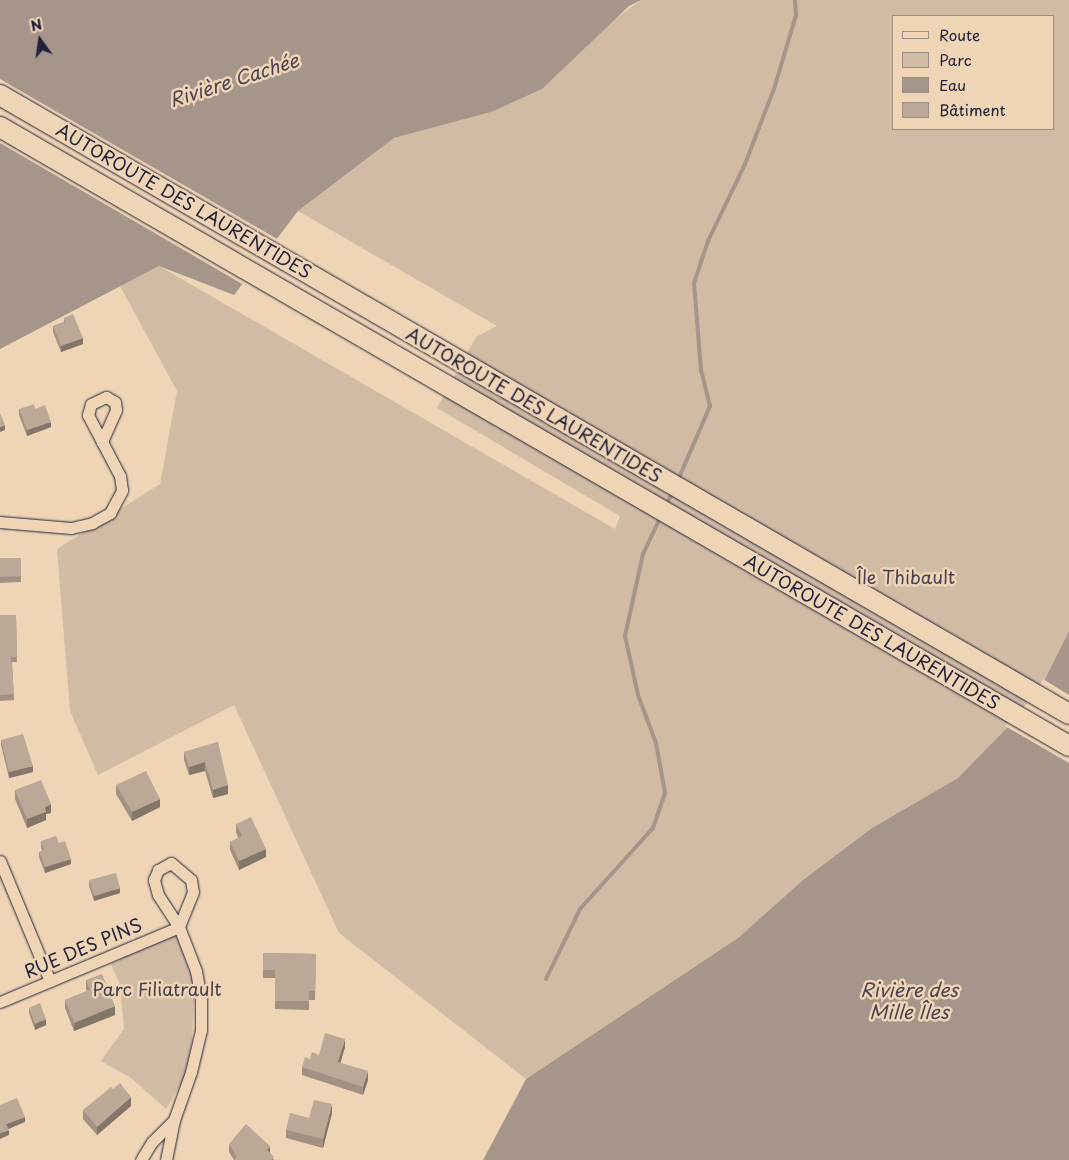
<!DOCTYPE html>
<meta charset="utf-8">
<style>
body{margin:0}
#map{position:relative;width:1069px;height:1160px;overflow:hidden;background:#efd5b6;font-family:"Playpen Sans",sans-serif}
div>[style]{position:absolute}
.green>*{inset:0;background:#d1bba4}
.water>*{inset:0;background:#a6958a}
.pier>*{inset:0;background:#efd5b6}
.stream>*{height:4px;margin:-2px;padding:0 2px;transform-origin:2px;border-radius:2px;background:#a6958a}
.roads{filter:drop-shadow(0 0 1px #22223b) drop-shadow(0 0 1px #22223b)}
.street>*{height:11px;margin:-5.5px;padding:0 5.5px;transform-origin:5.5px;border-radius:5.5px;background:#efd5b6}
.highway>*{height:20px;margin:-10px;padding:0 10px;transform-origin:10px;border-radius:10px;background:#efd5b6}
.wall>*{inset:0;background:#a29082}
.shaded-wall>*{inset:0;background:#84766a}
.building>*{inset:0;background:#bca897}
span{translate:-50% -50%;white-space:nowrap;text-align:center;line-height:1.15;-webkit-text-stroke:5px #efd5b6;paint-order:stroke}
.street-label{font-size:18px;color:#22223b}
.park-label{font-size:18px;color:#454150}
.water-label{font-size:19px;color:#4a4453;font-style:italic}
.legend{position:absolute;left:892px;top:15px;width:162px;height:115px;box-sizing:border-box;background:#efd5b6;border:1px solid #9d8d85;margin:0;padding:6px 9px;list-style:none;font-size:15px;color:#22223b}
.legend li{display:flex;align-items:center;gap:10px;height:25px}
.legend b{width:25px;border:1px solid #9d8d85}
.north{position:absolute;left:15px;top:15px;width:50px;height:50px;-webkit-text-stroke:4px #efd5b6;paint-order:stroke;rotate:346deg;font-size:14px;font-weight:700;line-height:20px;text-align:center;color:#22223b}
.north::after{content:'';display:block;margin:auto;width:18px;height:22px;background:#22223b;clip-path:polygon(50% 0,100% 100%,50% 72%,0 100%)}
</style>
<div id="map">
<div class="green">
<div style="clip-path:polygon(evenodd,641px 0,1069px 0,1069px 631px,1035px 699px,958px 778px,872px 828px,803px 880px,738px 938px,526px 1079px,339px 933px,234px 705px,98px 775px,70px 711px,57px 549px,160px 484px,177px 391px,120px 286px,159px 266px,615px 529px,620px 516px,437px 408px,476px 337px,497px 326px,298px 211px,394px 138px,491px 112px,641px 0,893px 16px,1053px 16px,1053px 129px,893px 129px,893px 16px)"></div>
<div style="clip-path:polygon(177px 930px,195px 986px,190px 1069px,166px 1109px,131px 1078px,101px 1061px,124px 1029px,120px 985px,111px 964px)"></div>
</div>
<div class="water">
<div style="clip-path:polygon(0 0,641px 0,629px 6px,542px 89px,491px 112px,394px 138px,298px 211px,234px 295px,159px 266px,0 349px)"></div>
<div style="clip-path:polygon(1069px 631px,1069px 1160px,483px 1160px,526px 1079px,738px 938px,803px 880px,872px 828px,958px 778px,1035px 699px)"></div>
</div>
<div class="pier">
<div style="clip-path:polygon(0 79px,279px 240px,244px 285px,0 143px)"></div>
<div style="clip-path:polygon(1043px 679px,1069px 695px,1069px 763px,1005px 726px,1033px 697px)"></div>
</div>
<div class="stream">
<div style="left:678px;top:480px;width:81px;rotate:-66.6deg"></div>
<div style="left:710px;top:406px;width:36px;rotate:-104deg"></div>
<div style="left:701px;top:371px;width:88px;rotate:-94.5deg"></div>
<div style="left:694px;top:283px;width:44px;rotate:-71.6deg"></div>
<div style="left:708px;top:241px;width:85px;rotate:-64.3deg"></div>
<div style="left:745px;top:164px;width:80px;rotate:-68.9deg"></div>
<div style="left:774px;top:89px;width:77px;rotate:-73.4deg"></div>
<div style="left:796px;top:15px;width:15px;rotate:-94deg"></div>
<div style="left:666px;top:505px;width:16px;rotate:-63deg"></div>
<div style="left:546px;top:979px;width:78px;rotate:-64.1deg"></div>
<div style="left:580px;top:909px;width:109px;rotate:-48deg"></div>
<div style="left:653px;top:828px;width:37px;rotate:-71deg"></div>
<div style="left:665px;top:793px;width:51px;rotate:-100.2deg"></div>
<div style="left:656px;top:743px;width:51px;rotate:-110.6deg"></div>
<div style="left:638px;top:695px;width:60px;rotate:-102.4deg"></div>
<div style="left:625px;top:636px;width:84px;rotate:-77.6deg"></div>
<div style="left:643px;top:554px;width:42px;rotate:-64.7deg"></div>
</div>
<div class="roads">
<div class="street">
<div style="left:0;top:522px;width:71px;rotate:4.8deg"></div>
<div style="left:71px;top:528px;width:22px;rotate:-13deg"></div>
<div style="left:92px;top:523px;width:21px;rotate:-29deg"></div>
<div style="left:110px;top:513px;width:26px;rotate:-62deg"></div>
<div style="left:122px;top:490px;width:14px;rotate:-98deg"></div>
<div style="left:120px;top:476px;width:69px;rotate:-117.7deg"></div>
<div style="left:88px;top:415px;width:11px;rotate:-75deg"></div>
<div style="left:91px;top:404px;width:17px;rotate:-25deg"></div>
<div style="left:106px;top:397px;width:10px;rotate:29deg"></div>
<div style="left:115px;top:402px;width:8px;rotate:83deg"></div>
<div style="left:116px;top:410px;width:35px;rotate:114deg"></div>
<div style="left:0;top:861px;width:130px;rotate:67.4deg"></div>
<div style="left:171px;top:863px;width:26px;rotate:40deg"></div>
<div style="left:191px;top:880px;width:12px;rotate:81deg"></div>
<div style="left:193px;top:892px;width:38px;rotate:112deg"></div>
<div style="left:179px;top:927px;width:38px;rotate:-123deg"></div>
<div style="left:158px;top:895px;width:16px;rotate:-105deg"></div>
<div style="left:154px;top:880px;width:11px;rotate:-68deg"></div>
<div style="left:158px;top:870px;width:15px;rotate:-28deg"></div>
<div style="left:0;top:1002px;width:194px;rotate:-22.7deg"></div>
<div style="left:179px;top:927px;width:47px;rotate:68.9deg"></div>
<div style="left:196px;top:971px;width:29px;rotate:80deg"></div>
<div style="left:201px;top:1000px;width:30px;rotate:90deg"></div>
<div style="left:201px;top:1030px;width:43px;rotate:103.4deg"></div>
<div style="left:191px;top:1072px;width:51px;rotate:109.5deg"></div>
<div style="left:174px;top:1120px;width:41px;rotate:101.3deg"></div>
<div style="left:141px;top:1160px;width:21px;rotate:-59deg"></div>
<div style="left:152px;top:1142px;width:31px;rotate:-45deg"></div>
</div>
<div class="highway">
<div style="left:0;top:95px;width:1235px;rotate:30.07deg"></div>
<div style="left:0;top:127px;width:1235px;rotate:30.07deg"></div>
</div>
</div>
<div class="wall">
<div style="clip-path:polygon(64px 318px,83px 344px,61px 352px,53px 332px,53px 326px,64px 322px)"></div>
<div style="clip-path:polygon(19px 409px,35px 409px,51px 427px,27px 436px,19px 415px)"></div>
<div style="clip-path:polygon(0 558px,21px 558px,21px 582px,0 583px)"></div>
<div style="clip-path:polygon(0 615px,16px 615px,17px 662px,12px 662px,14px 700px,0 701px)"></div>
<div style="clip-path:polygon(1px 740px,33px 772px,9px 778px,1px 745px)"></div>
<div style="clip-path:polygon(218px 742px,228px 794px,213px 798px,205px 771px,189px 775px,184px 760px,184px 752px)"></div>
<div style="clip-path:polygon(116px 785px,160px 807px,132px 821px,116px 794px)"></div>
<div style="clip-path:polygon(15px 790px,51px 813px,46px 814px,46px 820px,27px 828px,15px 799px)"></div>
<div style="clip-path:polygon(236px 824px,266px 857px,239px 870px,230px 850px,230px 842px,238px 838px,236px 832px)"></div>
<div style="clip-path:polygon(41px 841px,59px 843px,71px 864px,45px 873px,39px 857px,39px 852px,42px 851px,41px 847px)"></div>
<div style="clip-path:polygon(89px 880px,120px 893px,94px 901px,89px 886px)"></div>
<div style="clip-path:polygon(263px 953px,316px 954px,315px 1000px,309px 1000px,309px 1010px,275px 1009px,275px 978px,263px 978px)"></div>
<div style="clip-path:polygon(86px 980px,115px 1015px,74px 1031px,65px 1008px,65px 1000px,87px 991px,86px 989px)"></div>
<div style="clip-path:polygon(29px 1008px,46px 1025px,35px 1030px,29px 1013px)"></div>
<div style="clip-path:polygon(345px 1047px,340px 1063px,368px 1080px,363px 1095px,302px 1075px,302px 1067px,310px 1059px,319px 1055px)"></div>
<div style="clip-path:polygon(131px 1106px,97px 1135px,83px 1119px,83px 1110px)"></div>
<div style="clip-path:polygon(332px 1113px,323px 1148px,286px 1138px,286px 1130px)"></div>
<div style="clip-path:polygon(229px 1144px,270px 1153px,274px 1160px,234px 1160px,229px 1152px)"></div>
</div>
<div class="shaded-wall">
<div style="clip-path:polygon(83px 338px,83px 344px,61px 352px,61px 346px)"></div>
<div style="clip-path:polygon(51px 422px,51px 427px,27px 436px,27px 430px)"></div>
<div style="clip-path:polygon(5px 425px,5px 430px,0 432px,0 427px)"></div>
<div style="clip-path:polygon(205px 762px,205px 771px,189px 775px,189px 767px)"></div>
<div style="clip-path:polygon(33px 766px,33px 772px,9px 778px,9px 772px)"></div>
<div style="clip-path:polygon(228px 785px,228px 794px,213px 798px,213px 790px)"></div>
<div style="clip-path:polygon(160px 799px,160px 807px,132px 821px,132px 812px)"></div>
<div style="clip-path:polygon(51px 804px,51px 813px,46px 814px,46px 820px,27px 828px,27px 819px,45px 807px)"></div>
<div style="clip-path:polygon(266px 849px,266px 857px,239px 870px,239px 861px)"></div>
<div style="clip-path:polygon(71px 859px,71px 864px,45px 873px,45px 867px)"></div>
<div style="clip-path:polygon(120px 888px,120px 893px,94px 901px,94px 896px)"></div>
<div style="clip-path:polygon(115px 1006px,115px 1015px,74px 1031px,74px 1023px)"></div>
<div style="clip-path:polygon(46px 1019px,46px 1025px,35px 1030px,35px 1024px)"></div>
<div style="clip-path:polygon(345px 1039px,345px 1047px,338px 1071px,338px 1062px)"></div>
<div style="clip-path:polygon(368px 1071px,368px 1080px,363px 1095px,363px 1087px)"></div>
<div style="clip-path:polygon(131px 1097px,131px 1106px,97px 1135px,97px 1127px)"></div>
<div style="clip-path:polygon(332px 1104px,332px 1113px,323px 1148px,323px 1139px)"></div>
<div style="clip-path:polygon(25px 1117px,25px 1122px,6px 1130px,6px 1124px)"></div>
<div style="clip-path:polygon(9px 1130px,9px 1135px,0 1139px,0 1133px)"></div>
<div style="clip-path:polygon(270px 1146px,270px 1154px,267px 1150px)"></div>
</div>
<div class="building">
<div style="clip-path:polygon(73px 314px,83px 338px,61px 346px,53px 326px,65px 322px,64px 318px)"></div>
<div style="clip-path:polygon(34px 404px,35px 409px,45px 405px,51px 422px,27px 430px,19px 409px)"></div>
<div style="clip-path:polygon(0 413px,5px 425px,0 427px)"></div>
<div style="clip-path:polygon(0 558px,21px 558px,21px 576px,0 577px)"></div>
<div style="clip-path:polygon(0 615px,16px 615px,17px 657px,11px 657px,14px 694px,0 695px)"></div>
<div style="clip-path:polygon(23px 734px,33px 766px,9px 772px,1px 740px)"></div>
<div style="clip-path:polygon(218px 742px,228px 785px,213px 790px,205px 762px,189px 767px,184px 752px)"></div>
<div style="clip-path:polygon(146px 771px,160px 799px,132px 812px,116px 785px)"></div>
<div style="clip-path:polygon(41px 780px,51px 804px,45px 807px,46px 812px,27px 819px,15px 790px)"></div>
<div style="clip-path:polygon(251px 817px,266px 849px,239px 861px,230px 842px,242px 836px,236px 824px)"></div>
<div style="clip-path:polygon(56px 836px,59px 843px,65px 841px,71px 859px,45px 867px,39px 852px,44px 850px,41px 841px)"></div>
<div style="clip-path:polygon(116px 873px,120px 888px,94px 896px,89px 880px)"></div>
<div style="clip-path:polygon(263px 953px,316px 954px,315px 991px,309px 991px,309px 1001px,275px 1001px,275px 970px,263px 970px)"></div>
<div style="clip-path:polygon(102px 974px,115px 1006px,74px 1023px,65px 1000px,90px 990px,86px 980px)"></div>
<div style="clip-path:polygon(40px 1003px,46px 1019px,35px 1024px,29px 1008px)"></div>
<div style="clip-path:polygon(325px 1033px,345px 1039px,338px 1062px,368px 1071px,363px 1087px,302px 1067px,305px 1057px,310px 1059px,312px 1052px,319px 1055px)"></div>
<div style="clip-path:polygon(120px 1083px,131px 1097px,97px 1127px,83px 1110px,111px 1087px,113px 1089px)"></div>
<div style="clip-path:polygon(17px 1098px,25px 1117px,6px 1124px,9px 1130px,0 1133px,0 1105px)"></div>
<div style="clip-path:polygon(314px 1100px,332px 1104px,323px 1139px,286px 1130px,290px 1113px,309px 1118px)"></div>
<div style="clip-path:polygon(246px 1124px,270px 1146px,267px 1150px,274px 1157px,271px 1160px,234px 1160px,237px 1157px,229px 1144px)"></div>
</div>
<div class="street-label">
<span style="left:184px;top:201px;rotate:30deg">AUTOROUTE DES LAURENTIDES</span>
<span style="left:534px;top:405px;rotate:30deg">AUTOROUTE DES LAURENTIDES</span>
<span style="left:872px;top:632px;rotate:30deg">AUTOROUTE DES LAURENTIDES</span>
<span style="left:83px;top:948px;rotate:-23deg">RUE DES PINS</span>
</div>
<div class="park-label">
<span style="left:906px;top:577px">Île Thibault</span>
<span style="left:157px;top:989px">Parc Filiatrault</span>
</div>
<div class="water-label">
<span style="left:234px;top:80px;rotate:-18deg">Rivière Cachée</span>
<span style="left:909px;top:1001px">Rivière des<br>Mille Îles</span>
</div>
<ul class="legend">
<li><b style="height:6px;background:#efd5b6"></b>Route</li>
<li><b style="height:14px;background:#d1bba4"></b>Parc</li>
<li><b style="height:14px;background:#a6958a"></b>Eau</li>
<li><b style="height:14px;background:#bca897"></b>Bâtiment</li>
</ul>
<div class="north">N</div>
</div>
